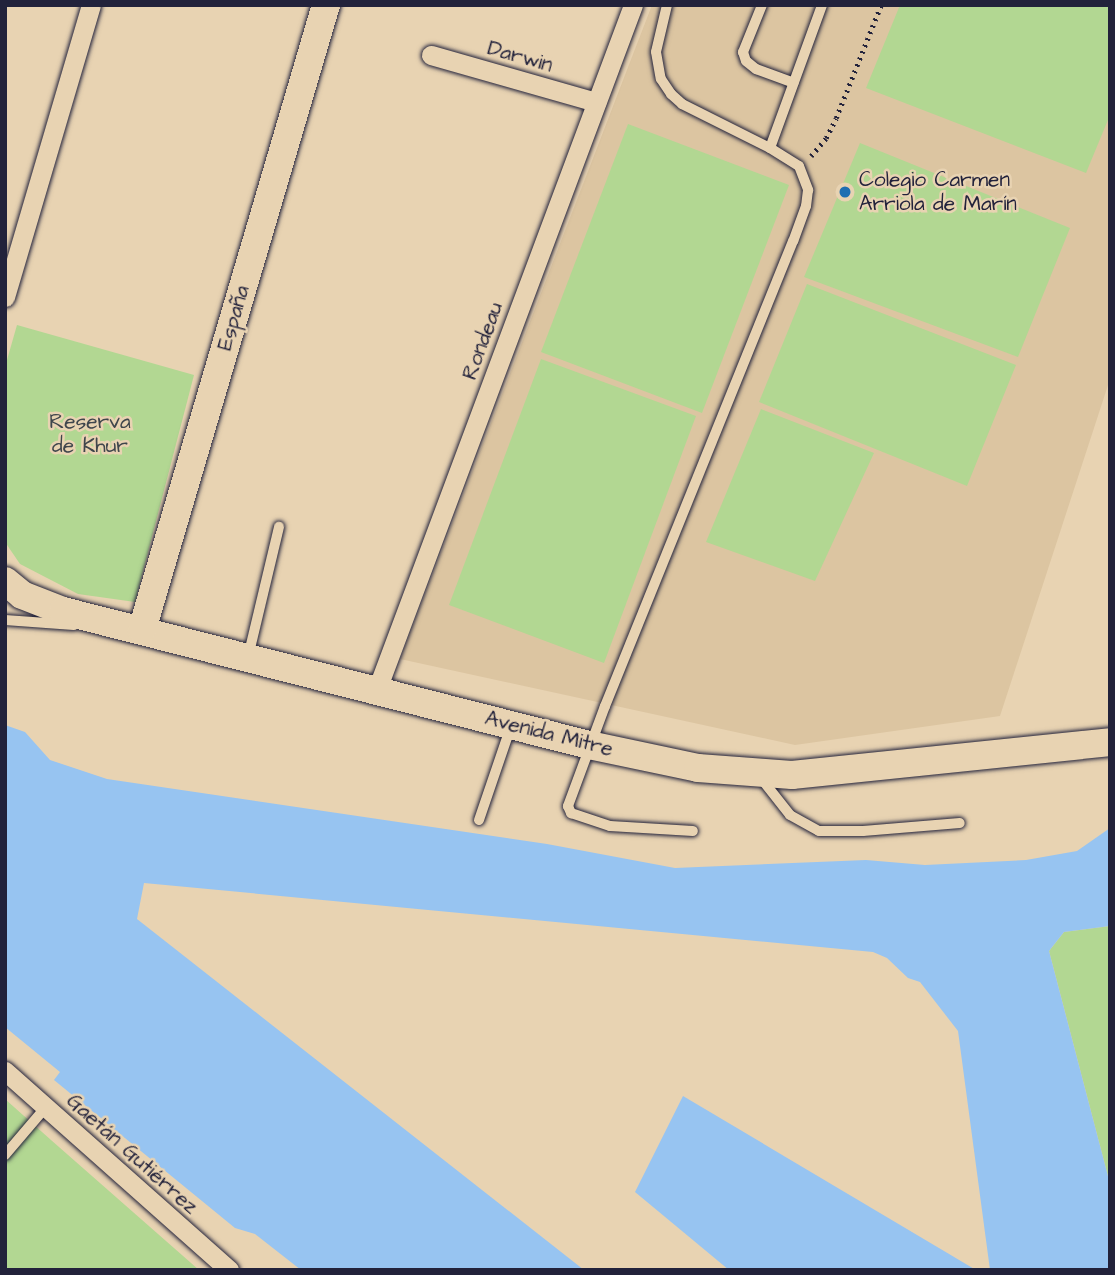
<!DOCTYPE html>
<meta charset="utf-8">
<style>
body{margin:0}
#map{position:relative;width:1115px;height:1275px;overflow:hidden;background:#e8d3b2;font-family:"Architects Daughter",sans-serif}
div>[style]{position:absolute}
.built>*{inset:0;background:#dcc5a1}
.green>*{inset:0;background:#b2d792}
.water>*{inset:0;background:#97c4f1}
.path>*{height:4.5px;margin-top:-2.25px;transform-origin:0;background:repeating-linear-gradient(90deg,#22223b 0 2px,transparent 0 7px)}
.roads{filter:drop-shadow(0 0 2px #22223b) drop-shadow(0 0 2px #22223b)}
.lane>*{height:10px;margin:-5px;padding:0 5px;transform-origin:5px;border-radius:5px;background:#e8d3b2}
.street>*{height:19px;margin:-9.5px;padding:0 9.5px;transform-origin:9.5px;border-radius:9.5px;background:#e8d3b2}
.secondary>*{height:28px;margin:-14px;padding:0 14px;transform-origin:14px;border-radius:14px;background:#e8d3b2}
.dots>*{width:19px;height:19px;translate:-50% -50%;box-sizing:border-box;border:4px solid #e8d3b2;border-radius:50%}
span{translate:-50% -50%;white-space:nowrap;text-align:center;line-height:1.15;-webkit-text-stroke:5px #e8d3b2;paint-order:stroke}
.street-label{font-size:21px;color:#22223b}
.poi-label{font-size:21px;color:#22223b}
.left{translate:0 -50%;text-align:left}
.park-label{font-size:21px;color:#3f464c}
.frame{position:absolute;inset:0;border:7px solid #22223b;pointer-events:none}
</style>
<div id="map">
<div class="built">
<div style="clip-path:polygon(652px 5px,1110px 5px,1110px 379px,1000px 716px,795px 745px,400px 659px)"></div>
</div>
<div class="green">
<div style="clip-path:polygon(900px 5px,1110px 5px,1110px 115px,1086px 173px,866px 88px)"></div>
<div style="clip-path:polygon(628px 124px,789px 185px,702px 413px,541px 352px)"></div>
<div style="clip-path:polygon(860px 143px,1070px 228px,1018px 357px,804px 277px)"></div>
<div style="clip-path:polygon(807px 284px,1016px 365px,967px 486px,759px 402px)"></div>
<div style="clip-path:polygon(17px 325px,194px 375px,135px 602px,78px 594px,20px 564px,5px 542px,5px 367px)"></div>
<div style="clip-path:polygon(541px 359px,696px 416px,604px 663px,449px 605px)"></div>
<div style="clip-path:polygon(761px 409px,874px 453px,815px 581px,706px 542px)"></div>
<div style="clip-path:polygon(1110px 926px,1110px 1184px,1049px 951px,1064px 932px)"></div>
<div style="clip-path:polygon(5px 1099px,51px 1140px,199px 1270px,5px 1270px)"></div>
</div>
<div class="water">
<div style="clip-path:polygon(5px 725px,25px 732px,50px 760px,107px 779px,547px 844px,675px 868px,866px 860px,925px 865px,1026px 860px,1077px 851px,1110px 828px,1110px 926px,1064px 932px,1049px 951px,1110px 1184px,1110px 1270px,990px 1270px,958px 1031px,920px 982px,908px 978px,887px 958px,873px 952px,144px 883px,137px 919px,584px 1270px,301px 1270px,255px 1234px,235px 1228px,54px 1080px,60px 1072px,5px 1027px)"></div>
<div style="clip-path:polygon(683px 1096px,976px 1270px,729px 1270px,635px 1192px)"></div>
</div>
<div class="path">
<div style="left:811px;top:156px;width:23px;rotate:-50deg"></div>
<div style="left:826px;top:138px;width:22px;rotate:-63deg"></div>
<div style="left:836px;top:118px;width:122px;rotate:-68.3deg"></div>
</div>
<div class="roads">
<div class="lane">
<div style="left:667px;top:5px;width:48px;rotate:103.2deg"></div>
<div style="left:656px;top:52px;width:27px;rotate:80deg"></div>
<div style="left:661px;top:79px;width:18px;rotate:56deg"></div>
<div style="left:671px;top:94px;width:15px;rotate:42deg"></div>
<div style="left:682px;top:104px;width:98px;rotate:26.6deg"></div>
<div style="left:770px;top:148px;width:34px;rotate:32deg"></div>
<div style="left:799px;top:166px;width:26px;rotate:69deg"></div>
<div style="left:808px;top:190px;width:16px;rotate:97deg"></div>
<div style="left:806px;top:206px;width:37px;rotate:110deg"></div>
<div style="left:793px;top:241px;width:502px;rotate:112.01deg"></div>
<div style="left:605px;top:706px;width:107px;rotate:110.3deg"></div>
<div style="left:568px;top:806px;width:8px;rotate:67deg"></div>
<div style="left:571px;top:813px;width:41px;rotate:18.4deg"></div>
<div style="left:610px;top:826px;width:83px;rotate:3.4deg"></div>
<div style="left:762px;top:5px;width:51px;rotate:112deg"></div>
<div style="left:743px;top:52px;width:9px;rotate:72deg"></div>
<div style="left:746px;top:61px;width:13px;rotate:39deg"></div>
<div style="left:756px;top:69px;width:40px;rotate:20.2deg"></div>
<div style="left:770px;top:148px;width:152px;rotate:-70deg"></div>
<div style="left:5px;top:620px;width:69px;rotate:4.1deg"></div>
<div style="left:248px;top:657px;width:134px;rotate:-76.6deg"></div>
<div style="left:760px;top:777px;width:48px;rotate:51.7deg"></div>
<div style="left:790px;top:815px;width:33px;rotate:29deg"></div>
<div style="left:819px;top:831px;width:44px"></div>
<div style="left:863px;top:831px;width:97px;rotate:-4.7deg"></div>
<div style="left:479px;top:820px;width:99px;rotate:-71.2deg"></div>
<div style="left:5px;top:1155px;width:63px;rotate:-49.5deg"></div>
</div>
<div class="street">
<div style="left:431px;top:55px;width:172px;rotate:15.9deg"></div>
<div style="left:5px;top:297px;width:304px;rotate:-73.6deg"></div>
<div style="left:376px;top:692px;width:733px;rotate:-69.49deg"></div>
<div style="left:5px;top:1071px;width:300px;rotate:41.6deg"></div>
</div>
<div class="secondary">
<div style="left:5px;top:581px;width:22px;rotate:39deg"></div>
<div style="left:22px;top:595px;width:44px;rotate:21.3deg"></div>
<div style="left:63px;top:611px;width:543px;rotate:14.29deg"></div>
<div style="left:589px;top:745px;width:111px;rotate:11.9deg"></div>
<div style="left:698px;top:768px;width:94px;rotate:4.3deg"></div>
<div style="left:792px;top:775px;width:320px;rotate:-5.9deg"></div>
<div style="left:142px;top:630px;width:652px;rotate:-73.6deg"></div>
</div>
</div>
<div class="dots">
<div style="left:845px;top:192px;background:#1f6fb2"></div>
</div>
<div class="street-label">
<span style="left:520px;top:57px;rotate:16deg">Darwin</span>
<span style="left:234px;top:318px;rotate:-74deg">España</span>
<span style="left:483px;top:341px;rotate:-70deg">Rondeau</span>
<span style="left:549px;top:734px;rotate:14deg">Avenida Mitre</span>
<span style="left:132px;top:1154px;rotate:42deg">Gaetán Gutiérrez</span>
</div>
<div class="poi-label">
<span class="left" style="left:859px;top:192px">Colegio Carmen<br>Arriola de Marín</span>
</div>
<div class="park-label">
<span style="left:90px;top:434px">Reserva<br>de Khur</span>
</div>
<div class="frame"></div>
</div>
